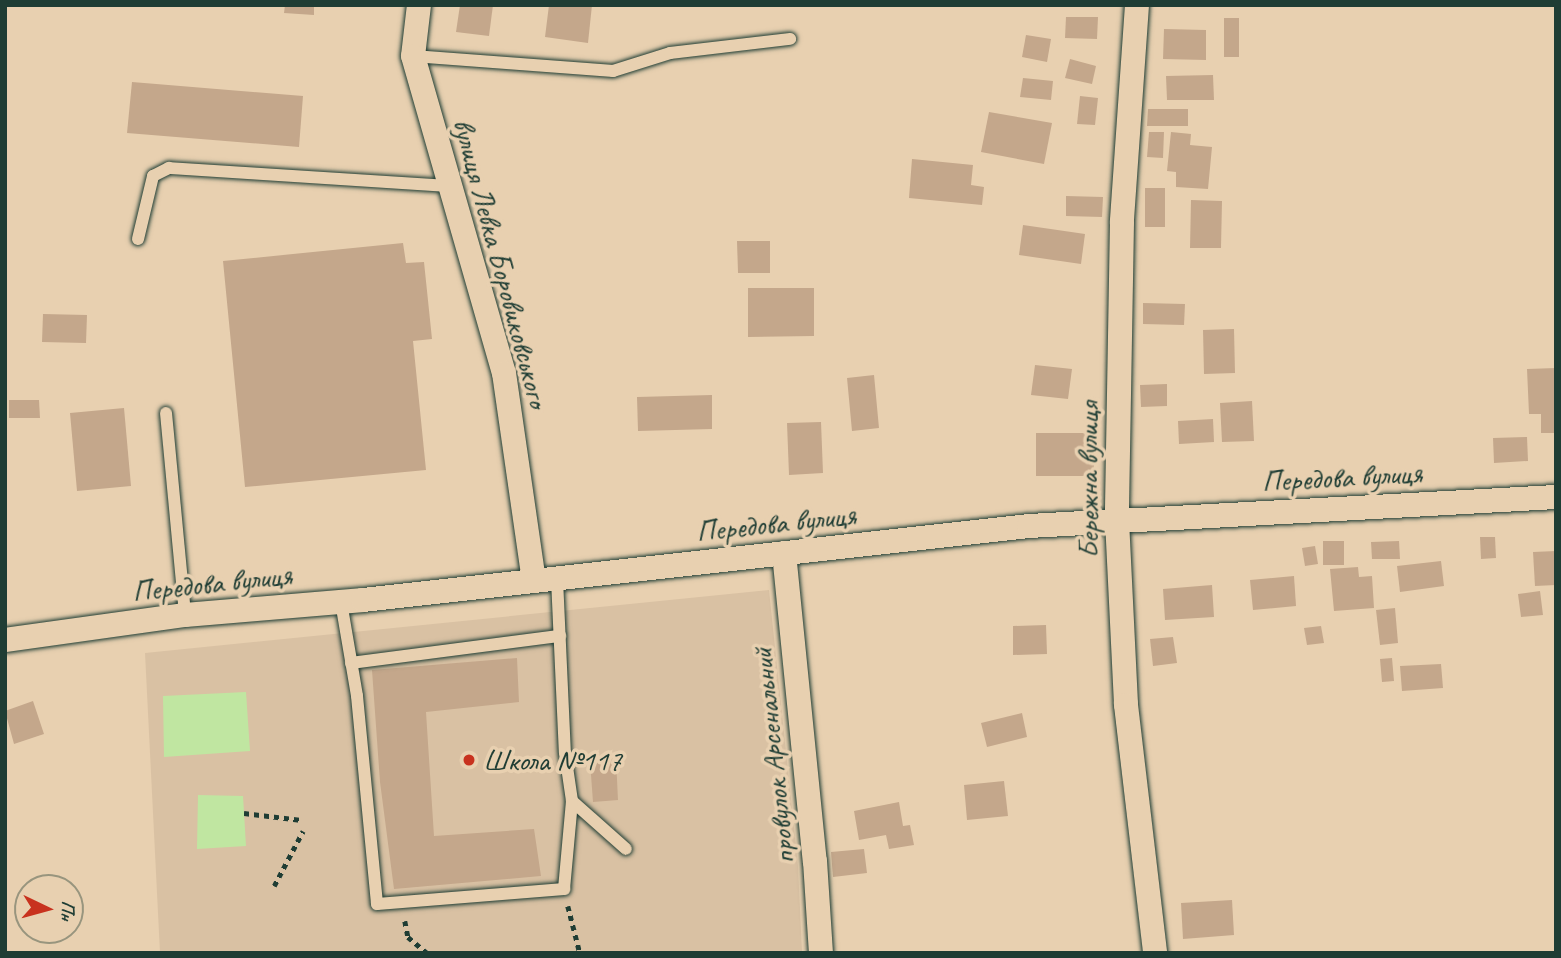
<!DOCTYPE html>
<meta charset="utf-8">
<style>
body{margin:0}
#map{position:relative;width:1561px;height:958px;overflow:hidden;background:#e8d0b0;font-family:Caveat,sans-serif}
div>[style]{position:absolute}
.built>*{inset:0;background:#d9c1a3}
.green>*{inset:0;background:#c0e6a1}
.building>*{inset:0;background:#c4a78b}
.path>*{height:4.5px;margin-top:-2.25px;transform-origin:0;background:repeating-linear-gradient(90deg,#1f3d34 0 5px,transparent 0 10px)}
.roads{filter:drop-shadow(0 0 2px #1f3d34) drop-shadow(0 0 2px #1f3d34)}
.service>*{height:12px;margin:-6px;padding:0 6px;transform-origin:6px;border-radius:6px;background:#e8d0b0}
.minor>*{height:24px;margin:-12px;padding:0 12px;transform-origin:12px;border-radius:12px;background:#e8d0b0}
.dots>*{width:19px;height:19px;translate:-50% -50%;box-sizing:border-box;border:4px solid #e8d0b0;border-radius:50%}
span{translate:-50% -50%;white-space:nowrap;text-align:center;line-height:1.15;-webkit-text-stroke:7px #e8d0b0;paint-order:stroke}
.street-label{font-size:30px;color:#1f3d34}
.poi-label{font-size:30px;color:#1f3d34}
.left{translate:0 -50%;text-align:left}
.frame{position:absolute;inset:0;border:7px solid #1f3d34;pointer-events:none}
.north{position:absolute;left:14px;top:874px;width:70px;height:70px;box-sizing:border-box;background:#e8d0b0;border:2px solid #98957e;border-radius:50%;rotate:95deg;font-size:19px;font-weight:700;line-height:28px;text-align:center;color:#1f3d34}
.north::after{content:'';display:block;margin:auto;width:24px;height:32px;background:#c8321e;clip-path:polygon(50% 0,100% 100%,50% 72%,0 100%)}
</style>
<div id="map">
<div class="built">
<div style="clip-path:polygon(769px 590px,798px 866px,802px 953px,160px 953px,145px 653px)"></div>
</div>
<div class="green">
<div style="clip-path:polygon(246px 692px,250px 751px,164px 757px,163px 696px)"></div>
<div style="clip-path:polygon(198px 795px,243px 796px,246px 846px,197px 849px)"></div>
</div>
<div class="building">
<div style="clip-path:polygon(285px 5px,314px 5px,314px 15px,284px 13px)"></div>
<div style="clip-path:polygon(460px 5px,493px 5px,489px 36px,456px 32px)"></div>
<div style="clip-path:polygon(549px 5px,592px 5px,588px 43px,545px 37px)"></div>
<div style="clip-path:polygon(1066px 17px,1098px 17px,1097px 39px,1065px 38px)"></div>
<div style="clip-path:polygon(1224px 18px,1239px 18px,1239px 57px,1224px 57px)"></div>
<div style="clip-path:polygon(1164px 29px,1206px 30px,1206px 60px,1163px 59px)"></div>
<div style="clip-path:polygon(1026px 35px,1051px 39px,1047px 62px,1022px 57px)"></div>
<div style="clip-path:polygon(1070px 59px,1096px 66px,1092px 84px,1065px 78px)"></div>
<div style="clip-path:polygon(1213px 75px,1214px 100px,1167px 100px,1166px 76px)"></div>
<div style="clip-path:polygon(1023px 78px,1053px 81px,1051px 100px,1020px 97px)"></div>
<div style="clip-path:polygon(132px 82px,303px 96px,299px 147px,127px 133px)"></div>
<div style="clip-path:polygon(1080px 96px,1098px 98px,1095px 125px,1077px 124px)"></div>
<div style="clip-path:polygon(1148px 109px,1188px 109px,1188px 126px,1147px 126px)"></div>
<div style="clip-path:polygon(989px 112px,1052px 123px,1044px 164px,981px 152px)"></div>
<div style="clip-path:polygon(1149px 132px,1164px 132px,1163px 158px,1147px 157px)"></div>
<div style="clip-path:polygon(1171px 132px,1191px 134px,1190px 145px,1212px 147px,1208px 189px,1176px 187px,1176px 172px,1167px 171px)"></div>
<div style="clip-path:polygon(912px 159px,973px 165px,971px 185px,984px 187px,982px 205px,909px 198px)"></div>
<div style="clip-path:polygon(1145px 188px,1165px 188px,1165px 227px,1145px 227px)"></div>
<div style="clip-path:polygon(1066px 196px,1103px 197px,1102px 217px,1066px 216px)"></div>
<div style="clip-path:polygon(1191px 200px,1222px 201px,1221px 248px,1190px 248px)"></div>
<div style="clip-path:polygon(1023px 225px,1085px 234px,1081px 264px,1019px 255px)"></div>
<div style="clip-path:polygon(737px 241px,770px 241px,770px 273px,738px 273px)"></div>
<div style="clip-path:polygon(403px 243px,406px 263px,424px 262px,432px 339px,413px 341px,426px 470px,245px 487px,223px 261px)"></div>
<div style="clip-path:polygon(748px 288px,814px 288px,814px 336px,748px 337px)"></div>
<div style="clip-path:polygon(1143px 303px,1185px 304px,1184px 325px,1143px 324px)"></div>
<div style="clip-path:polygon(43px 314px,87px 315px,86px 343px,42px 342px)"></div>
<div style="clip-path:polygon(1234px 329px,1235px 373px,1204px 374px,1203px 330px)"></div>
<div style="clip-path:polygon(1035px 365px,1072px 369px,1068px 399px,1031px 395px)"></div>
<div style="clip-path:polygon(1556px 368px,1556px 433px,1541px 433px,1541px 414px,1529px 414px,1527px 369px)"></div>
<div style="clip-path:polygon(874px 375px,879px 428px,852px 431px,847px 378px)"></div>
<div style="clip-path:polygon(1167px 384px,1167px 406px,1141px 407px,1140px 385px)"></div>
<div style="clip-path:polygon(712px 395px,712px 429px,638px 431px,637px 397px)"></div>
<div style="clip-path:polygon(9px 400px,39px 400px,40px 418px,9px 418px)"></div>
<div style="clip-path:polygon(1252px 401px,1254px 441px,1222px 442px,1220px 403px)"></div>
<div style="clip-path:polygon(124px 408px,131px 486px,77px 491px,70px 413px)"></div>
<div style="clip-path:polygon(1213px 419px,1214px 442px,1179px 444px,1178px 421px)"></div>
<div style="clip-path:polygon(821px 422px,823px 473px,789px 475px,787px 423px)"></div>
<div style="clip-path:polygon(1036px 433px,1094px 433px,1094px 476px,1036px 476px)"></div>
<div style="clip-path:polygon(1527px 437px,1528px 461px,1494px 463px,1493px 438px)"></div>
<div style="clip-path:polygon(1480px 537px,1495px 537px,1496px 558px,1481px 559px)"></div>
<div style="clip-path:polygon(1323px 541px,1344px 541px,1344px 565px,1323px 565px)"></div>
<div style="clip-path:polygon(1399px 541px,1400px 559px,1372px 559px,1371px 542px)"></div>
<div style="clip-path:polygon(1315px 546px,1318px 564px,1305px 566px,1302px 548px)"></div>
<div style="clip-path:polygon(1556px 551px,1556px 585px,1535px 586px,1533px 552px)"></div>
<div style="clip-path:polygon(1441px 561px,1444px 586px,1400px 592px,1397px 566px)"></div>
<div style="clip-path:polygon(1358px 567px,1359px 577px,1372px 576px,1374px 608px,1334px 611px,1330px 569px)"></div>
<div style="clip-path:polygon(1294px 576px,1296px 606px,1253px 610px,1250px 580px)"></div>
<div style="clip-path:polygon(1212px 585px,1214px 617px,1165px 620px,1163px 589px)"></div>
<div style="clip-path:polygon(1540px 591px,1543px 615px,1521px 617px,1518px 594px)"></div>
<div style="clip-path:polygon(1395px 608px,1398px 643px,1380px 645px,1376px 610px)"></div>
<div style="clip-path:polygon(1046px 625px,1047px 654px,1013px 655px,1013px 626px)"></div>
<div style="clip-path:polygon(1321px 626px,1324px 643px,1307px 645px,1304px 628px)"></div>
<div style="clip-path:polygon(1173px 637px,1177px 663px,1153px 666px,1150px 639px)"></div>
<div style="clip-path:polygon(517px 658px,519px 702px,426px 712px,434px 836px,534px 829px,541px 876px,394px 889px,380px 782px,372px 670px)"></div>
<div style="clip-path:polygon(1392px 658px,1394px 681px,1382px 682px,1380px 659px)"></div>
<div style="clip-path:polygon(1441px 664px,1443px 688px,1402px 691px,1400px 666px)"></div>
<div style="clip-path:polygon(33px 701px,44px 734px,14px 744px,5px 711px)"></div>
<div style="clip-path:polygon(1022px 713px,1027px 737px,987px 747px,981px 723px)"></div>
<div style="clip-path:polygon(616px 759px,618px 800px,593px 802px,590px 761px)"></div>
<div style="clip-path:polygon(1004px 781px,1008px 816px,967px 820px,964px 785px)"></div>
<div style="clip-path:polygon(899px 802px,903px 826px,910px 825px,914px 845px,889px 849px,886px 835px,859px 840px,854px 811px)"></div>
<div style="clip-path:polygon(864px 849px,867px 873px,833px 877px,831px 852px)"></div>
<div style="clip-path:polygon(1232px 900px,1234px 935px,1183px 939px,1181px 903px)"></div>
</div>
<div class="path">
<div style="left:244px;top:813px;width:58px;rotate:6.9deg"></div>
<div style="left:274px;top:886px;width:62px;rotate:-62.2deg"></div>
<div style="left:568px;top:906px;width:49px;rotate:75.7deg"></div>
<div style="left:405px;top:921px;width:16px;rotate:79deg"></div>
<div style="left:408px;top:937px;width:25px;rotate:40deg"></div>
</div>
<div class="roads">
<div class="service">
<div style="left:413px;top:56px;width:201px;rotate:4.3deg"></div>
<div style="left:613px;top:71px;width:60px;rotate:-17.5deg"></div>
<div style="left:670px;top:53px;width:121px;rotate:-6.7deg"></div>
<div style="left:138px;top:239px;width:65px;rotate:-76.6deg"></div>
<div style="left:153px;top:176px;width:18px;rotate:-27deg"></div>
<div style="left:169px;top:168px;width:282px;rotate:3.7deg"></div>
<div style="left:166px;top:413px;width:203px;rotate:84.6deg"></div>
<div style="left:557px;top:579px;width:174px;rotate:87.4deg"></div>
<div style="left:565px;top:753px;width:49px;rotate:81.7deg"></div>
<div style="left:572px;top:801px;width:72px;rotate:41.6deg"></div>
<div style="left:341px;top:602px;width:95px;rotate:80.3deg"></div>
<div style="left:357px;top:696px;width:209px;rotate:84.5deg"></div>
<div style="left:377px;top:904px;width:188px;rotate:-4.6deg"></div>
<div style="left:564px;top:889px;width:88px;rotate:-84.8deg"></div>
<div style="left:351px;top:663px;width:211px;rotate:-7.4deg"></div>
</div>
<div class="minor">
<div style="left:419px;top:5px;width:51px;rotate:96.7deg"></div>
<div style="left:413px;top:56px;width:330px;rotate:74deg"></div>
<div style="left:504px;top:373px;width:209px;rotate:81.8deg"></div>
<div style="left:1137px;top:5px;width:218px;rotate:94deg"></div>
<div style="left:1122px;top:222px;width:298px;rotate:91deg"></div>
<div style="left:1117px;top:520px;width:185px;rotate:87.2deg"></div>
<div style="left:1126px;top:705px;width:250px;rotate:83.3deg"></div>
<div style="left:784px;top:553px;width:310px;rotate:84.3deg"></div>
<div style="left:815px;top:861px;width:92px;rotate:86.3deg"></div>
<div style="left:5px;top:640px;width:182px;rotate:-7.9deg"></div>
<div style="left:185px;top:615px;width:179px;rotate:-4.8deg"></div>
<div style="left:363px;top:600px;width:670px;rotate:-6.34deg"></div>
<div style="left:1029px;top:526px;width:528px;rotate:-3.15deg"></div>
</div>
</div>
<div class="dots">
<div style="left:469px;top:760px;background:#c8321e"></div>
</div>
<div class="street-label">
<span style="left:501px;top:263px;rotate:75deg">вулиця Левка Боровиковського</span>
<span style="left:1342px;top:477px;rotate:-3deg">Передова вулиця</span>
<span style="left:1088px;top:480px;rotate:-90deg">Бережна вулиця</span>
<span style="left:776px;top:523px;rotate:-6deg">Передова вулиця</span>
<span style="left:212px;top:583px;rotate:-6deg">Передова вулиця</span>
<span style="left:773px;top:756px;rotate:-96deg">провулок Арсенальний</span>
</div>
<div class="poi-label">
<span class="left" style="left:483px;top:760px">Школа №117</span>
</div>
<div class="frame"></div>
<div class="north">Пн</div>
</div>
